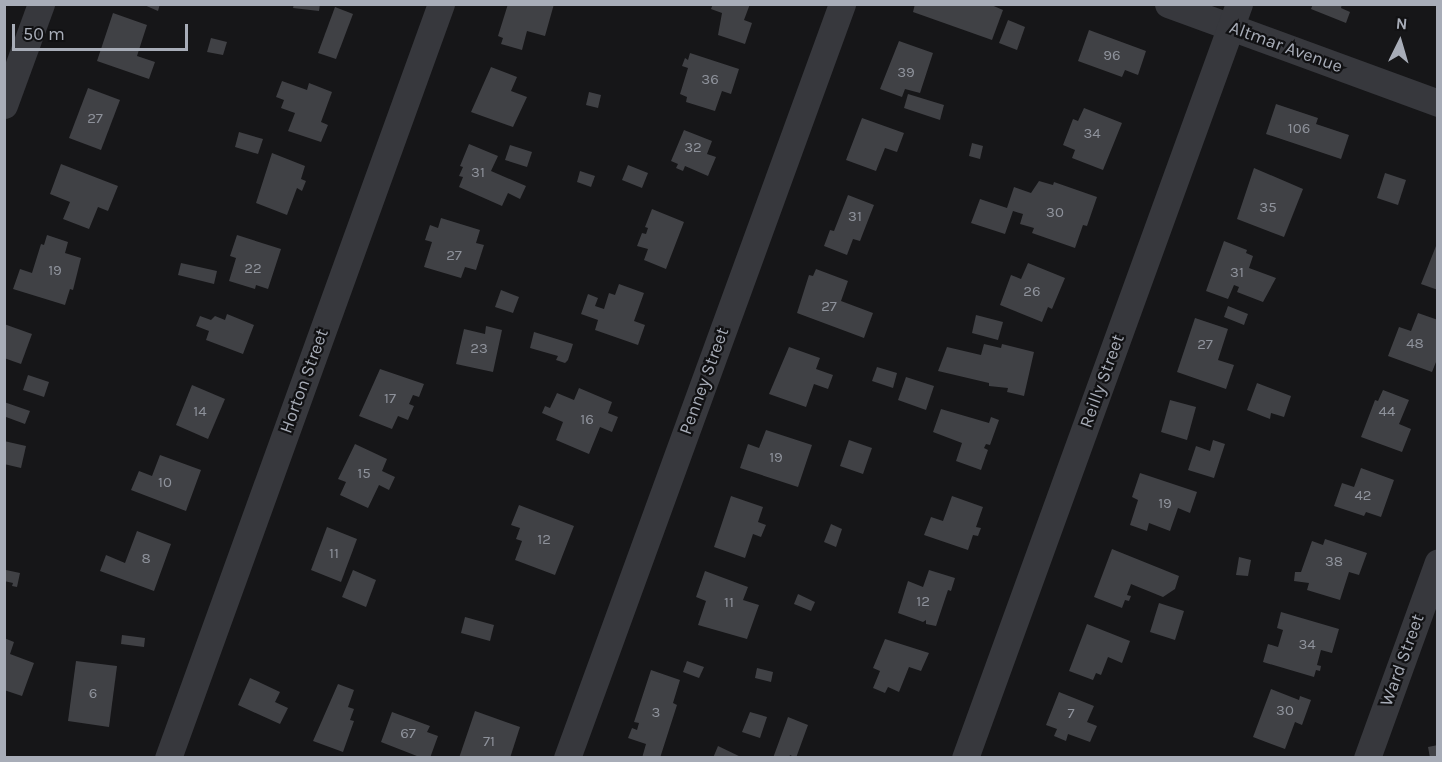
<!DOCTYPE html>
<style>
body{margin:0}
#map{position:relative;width:1442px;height:762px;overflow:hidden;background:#161618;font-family:Karla,sans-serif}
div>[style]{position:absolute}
.building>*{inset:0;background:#404145}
.minor>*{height:27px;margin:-13.5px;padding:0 13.5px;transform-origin:13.5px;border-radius:13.5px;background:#37383d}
span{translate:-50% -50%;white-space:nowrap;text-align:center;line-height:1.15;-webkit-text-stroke:4.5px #111113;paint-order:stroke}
.number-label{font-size:15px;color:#8e929b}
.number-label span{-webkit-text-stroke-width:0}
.street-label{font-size:18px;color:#a8adb8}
.frame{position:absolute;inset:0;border:6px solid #a8adb8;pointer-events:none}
.north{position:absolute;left:1370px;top:12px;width:60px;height:60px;-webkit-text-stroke:4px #111113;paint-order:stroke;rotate:5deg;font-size:16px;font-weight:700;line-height:24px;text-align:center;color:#a8adb8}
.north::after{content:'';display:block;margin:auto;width:21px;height:27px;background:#a8adb8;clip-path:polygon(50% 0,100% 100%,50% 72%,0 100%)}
.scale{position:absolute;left:12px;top:24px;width:176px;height:27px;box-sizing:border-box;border:3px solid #a8adb8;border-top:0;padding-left:8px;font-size:18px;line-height:21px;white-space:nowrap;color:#a8adb8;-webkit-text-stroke:4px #111113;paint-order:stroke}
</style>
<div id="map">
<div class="building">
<div style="clip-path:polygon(142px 4px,160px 4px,158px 11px)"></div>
<div style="clip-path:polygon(294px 4px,320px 4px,319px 11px,293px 8px)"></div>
<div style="clip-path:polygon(508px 4px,554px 4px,545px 36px,527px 31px,522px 50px,501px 44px,503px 38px,498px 36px)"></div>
<div style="clip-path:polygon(713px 4px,750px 4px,744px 20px,752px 23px,745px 44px,718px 35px,722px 13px,711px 9px)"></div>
<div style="clip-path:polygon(915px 4px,989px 4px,1003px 10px,992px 40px,913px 12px)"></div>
<div style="clip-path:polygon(1313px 4px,1342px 4px,1341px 8px,1350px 12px,1346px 23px,1311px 9px)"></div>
<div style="clip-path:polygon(335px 7px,353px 14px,336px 59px,318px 53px)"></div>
<div style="clip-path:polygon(113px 13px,147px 25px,137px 56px,155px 62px,149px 79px,97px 61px)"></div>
<div style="clip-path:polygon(1008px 20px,1025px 27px,1017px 50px,999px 43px)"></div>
<div style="clip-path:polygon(1089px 30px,1146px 51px,1138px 75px,1125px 70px,1122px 77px,1078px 61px)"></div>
<div style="clip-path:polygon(211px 38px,227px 42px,223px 55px,207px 52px)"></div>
<div style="clip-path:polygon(899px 41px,933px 53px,920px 93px,905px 89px,902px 97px,880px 89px)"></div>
<div style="clip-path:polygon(690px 53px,739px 69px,731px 94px,722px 91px,715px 111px,686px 102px,687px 97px,680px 94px,688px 68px,682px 66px,685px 58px,688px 60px)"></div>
<div style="clip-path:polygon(491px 67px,517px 77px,511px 91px,527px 97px,513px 127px,471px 112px)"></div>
<div style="clip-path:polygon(282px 81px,307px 90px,309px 83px,332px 92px,321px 122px,328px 125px,321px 142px,288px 131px,295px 113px,281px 108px,284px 100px,276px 97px)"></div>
<div style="clip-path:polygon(88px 88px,120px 100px,101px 150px,69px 138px)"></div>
<div style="clip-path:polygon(589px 92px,601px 95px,598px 108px,586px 105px)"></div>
<div style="clip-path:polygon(908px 94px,944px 105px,940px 120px,904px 108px)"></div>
<div style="clip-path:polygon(1276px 104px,1318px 118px,1316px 124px,1349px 135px,1341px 159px,1266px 134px)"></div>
<div style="clip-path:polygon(1084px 108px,1122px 123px,1103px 170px,1072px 158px,1075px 150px,1063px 145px,1073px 119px,1078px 121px)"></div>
<div style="clip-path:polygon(862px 118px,904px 133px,897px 152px,885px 148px,876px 171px,846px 160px)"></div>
<div style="clip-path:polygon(684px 130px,712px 141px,707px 154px,716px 157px,708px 176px,685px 166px,683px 171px,676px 168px,678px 164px,671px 161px)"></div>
<div style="clip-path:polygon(239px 132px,263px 139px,258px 154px,235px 147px)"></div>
<div style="clip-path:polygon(972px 143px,983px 146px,980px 159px,969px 156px)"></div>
<div style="clip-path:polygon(469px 144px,498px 156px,491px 171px,526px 186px,520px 199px,508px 193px,502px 206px,459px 187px,463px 177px,459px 176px,463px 167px,460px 166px)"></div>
<div style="clip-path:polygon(510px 145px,532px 152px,527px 167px,505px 160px)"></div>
<div style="clip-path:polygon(272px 153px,305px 166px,301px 179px,306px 181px,302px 191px,297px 188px,287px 215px,256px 203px)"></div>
<div style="clip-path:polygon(61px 164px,118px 186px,108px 211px,98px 207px,89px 229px,63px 219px,70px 202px,50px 194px)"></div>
<div style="clip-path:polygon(628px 165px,648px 173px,642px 188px,622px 180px)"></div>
<div style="clip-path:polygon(1254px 168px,1303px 189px,1284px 237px,1237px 219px)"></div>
<div style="clip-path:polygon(580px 171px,595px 176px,591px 187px,577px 182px)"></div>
<div style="clip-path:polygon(1385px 173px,1406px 180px,1398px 205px,1377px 198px)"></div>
<div style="clip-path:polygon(1039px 181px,1053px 185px,1054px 182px,1097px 197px,1087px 226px,1083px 225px,1075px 248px,1032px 233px,1034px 228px,1020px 224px,1023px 214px,1013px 211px,1005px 234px,971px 223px,980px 199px,1007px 208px,1014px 187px,1031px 193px)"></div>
<div style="clip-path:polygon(848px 195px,874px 205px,860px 241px,853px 239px,847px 255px,824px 246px,830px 230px,834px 231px)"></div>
<div style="clip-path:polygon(652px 209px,684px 222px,666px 269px,644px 260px,648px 249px,637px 246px,642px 233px,646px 234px,648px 228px,645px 227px)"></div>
<div style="clip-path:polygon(441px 218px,480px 230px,476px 243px,484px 245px,476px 270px,465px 267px,461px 278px,424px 267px,432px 242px,425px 240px,430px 225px,438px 228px)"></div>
<div style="clip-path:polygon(47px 235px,68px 242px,65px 253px,81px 258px,73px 290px,70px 289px,65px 305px,13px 289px,20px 269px,32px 273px,41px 244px,44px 245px)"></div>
<div style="clip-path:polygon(237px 235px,281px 249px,268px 289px,256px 285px,255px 289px,229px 281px,236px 258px,230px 256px)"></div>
<div style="clip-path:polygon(1224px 241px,1247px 250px,1246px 253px,1253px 256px,1249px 268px,1276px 278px,1263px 302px,1237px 292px,1239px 287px,1234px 285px,1228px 299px,1206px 291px)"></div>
<div style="clip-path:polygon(1438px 241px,1438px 290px,1421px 284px)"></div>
<div style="clip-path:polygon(181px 263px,217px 271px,214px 284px,178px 275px)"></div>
<div style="clip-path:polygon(1028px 263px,1065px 278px,1052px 309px,1048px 307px,1042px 322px,1000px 305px,1011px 275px,1021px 279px)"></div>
<div style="clip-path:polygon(816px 269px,848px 281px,841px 301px,873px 313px,864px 338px,797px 313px,809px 275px,813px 276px)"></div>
<div style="clip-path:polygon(619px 284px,644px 293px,634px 321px,645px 325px,638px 345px,595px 330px,598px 320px,581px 314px,588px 294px,598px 298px,595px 306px,604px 309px,609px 293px,615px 295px)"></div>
<div style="clip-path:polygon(501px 290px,519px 297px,513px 313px,495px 307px)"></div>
<div style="clip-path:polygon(1228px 306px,1248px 314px,1244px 325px,1224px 317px)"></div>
<div style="clip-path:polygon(1418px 313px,1438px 320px,1438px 357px,1432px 372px,1388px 356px,1399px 327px,1411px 331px)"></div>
<div style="clip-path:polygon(227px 314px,254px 325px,243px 354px,206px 340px,209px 331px,196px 326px,200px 316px,211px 320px,215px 316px,225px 320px)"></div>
<div style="clip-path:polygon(976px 315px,1003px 322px,998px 340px,972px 333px)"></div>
<div style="clip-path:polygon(1195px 318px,1228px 329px,1218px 360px,1234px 365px,1226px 389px,1177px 372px)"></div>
<div style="clip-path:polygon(4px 324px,32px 334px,21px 364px,4px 358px)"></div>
<div style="clip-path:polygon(486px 326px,502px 330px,493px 372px,456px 364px,464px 329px,485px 334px)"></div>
<div style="clip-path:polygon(534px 332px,573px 344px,568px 360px,565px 363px,556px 360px,558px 356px,530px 348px)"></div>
<div style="clip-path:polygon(984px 344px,1001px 348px,1002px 344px,1034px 352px,1024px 396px,1007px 392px,1008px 388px,989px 386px,989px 383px,938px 371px,947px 347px,981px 355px)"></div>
<div style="clip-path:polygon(789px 347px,820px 358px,816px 369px,833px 375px,828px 389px,814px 384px,806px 407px,769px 394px)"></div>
<div style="clip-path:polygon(877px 367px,897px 373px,893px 388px,872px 381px)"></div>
<div style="clip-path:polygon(380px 369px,424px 384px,419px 397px,413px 395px,409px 404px,414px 406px,408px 420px,398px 416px,392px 429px,359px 416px)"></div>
<div style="clip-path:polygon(28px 375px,49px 382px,44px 397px,23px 390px)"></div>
<div style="clip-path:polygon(906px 377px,934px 386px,926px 410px,898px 400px)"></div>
<div style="clip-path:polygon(1257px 383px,1291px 396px,1284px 417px,1271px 413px,1270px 419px,1247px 410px)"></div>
<div style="clip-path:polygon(192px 385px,225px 399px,208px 439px,176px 425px)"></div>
<div style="clip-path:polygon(579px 388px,612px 402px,608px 413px,618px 417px,612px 432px,600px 427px,589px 454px,556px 440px,563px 422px,542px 413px,545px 406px,550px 408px,557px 393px,574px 400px)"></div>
<div style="clip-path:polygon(1383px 390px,1409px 400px,1399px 424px,1411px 429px,1402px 452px,1361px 437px,1375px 400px,1378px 401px)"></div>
<div style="clip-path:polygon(1170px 400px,1196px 407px,1187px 440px,1161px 432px)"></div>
<div style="clip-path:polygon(4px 402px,30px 411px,25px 424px,6px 417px,4px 421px)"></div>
<div style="clip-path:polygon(941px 409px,989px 423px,991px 417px,999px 420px,990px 445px,986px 444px,984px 448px,988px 450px,981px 470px,956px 461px,962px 443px,933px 432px)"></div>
<div style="clip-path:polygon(766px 430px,812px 445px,798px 487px,740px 468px,748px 444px,759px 448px)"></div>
<div style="clip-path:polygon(849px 440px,872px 448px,863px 474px,840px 466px)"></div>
<div style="clip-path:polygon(1213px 440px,1225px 444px,1214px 478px,1188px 470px,1196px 446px,1210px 451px)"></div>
<div style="clip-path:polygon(4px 441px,26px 446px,21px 468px,4px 464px)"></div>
<div style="clip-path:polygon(355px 444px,387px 459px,382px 471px,395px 477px,389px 490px,379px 485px,368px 508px,340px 495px,346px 482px,338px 479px)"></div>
<div style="clip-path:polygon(160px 455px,201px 470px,186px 511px,131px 490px,139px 471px,152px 476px)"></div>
<div style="clip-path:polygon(1361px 468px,1394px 480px,1381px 517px,1366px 512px,1364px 516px,1334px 506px,1342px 483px,1354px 487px)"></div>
<div style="clip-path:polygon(1140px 473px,1197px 492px,1190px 513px,1178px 508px,1170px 531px,1149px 523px,1147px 531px,1130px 525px,1138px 500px,1132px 497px)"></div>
<div style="clip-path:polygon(731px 496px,763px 507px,758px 522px,766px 525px,761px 537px,753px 534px,745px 558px,714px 547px)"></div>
<div style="clip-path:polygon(952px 496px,983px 507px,976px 527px,981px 528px,978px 536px,973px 535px,968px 550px,924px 535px,931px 517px,943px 521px)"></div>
<div style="clip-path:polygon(519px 505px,574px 526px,555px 575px,515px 560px,522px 541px,516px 539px,520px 528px,511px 525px)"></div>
<div style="clip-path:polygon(831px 524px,842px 529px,836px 547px,824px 542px)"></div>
<div style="clip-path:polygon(327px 527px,357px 539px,341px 582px,311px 570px)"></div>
<div style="clip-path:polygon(137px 531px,171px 544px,154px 591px,100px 571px,106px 555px,125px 563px)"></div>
<div style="clip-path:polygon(1325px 539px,1367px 553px,1359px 575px,1349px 572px,1340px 600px,1307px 590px,1309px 583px,1294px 581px,1295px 572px,1301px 572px,1312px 541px,1323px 545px)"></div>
<div style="clip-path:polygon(1112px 549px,1179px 576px,1175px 589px,1163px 597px,1131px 584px,1127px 595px,1131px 596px,1129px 601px,1125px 600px,1122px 608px,1094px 597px)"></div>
<div style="clip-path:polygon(1239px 557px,1251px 560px,1248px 576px,1236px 575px)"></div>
<div style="clip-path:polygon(6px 570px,20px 573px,17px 587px,12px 586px,13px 583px,4px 581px)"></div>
<div style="clip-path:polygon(353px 570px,376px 580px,366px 607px,342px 597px)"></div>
<div style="clip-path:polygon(929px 570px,955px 578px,951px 591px,948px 590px,936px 626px,926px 624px,926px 620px,923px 622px,898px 613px,908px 581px,923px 587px)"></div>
<div style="clip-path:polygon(705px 571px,748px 587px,743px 600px,759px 605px,747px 639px,698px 625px,706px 601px,696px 597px)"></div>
<div style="clip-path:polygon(798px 594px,815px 602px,811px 611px,794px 604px)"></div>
<div style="clip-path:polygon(1159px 603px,1184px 611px,1175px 640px,1150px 632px)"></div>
<div style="clip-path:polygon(1281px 612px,1339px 629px,1332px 653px,1321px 650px,1317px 665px,1321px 666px,1320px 671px,1316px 670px,1314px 677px,1263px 662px,1268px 644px,1278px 647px,1283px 630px,1277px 628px)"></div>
<div style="clip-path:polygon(465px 617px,494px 625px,490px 641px,461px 633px)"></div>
<div style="clip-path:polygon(1087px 624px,1130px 641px,1122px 663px,1108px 657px,1101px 675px,1096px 673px,1093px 680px,1069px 671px)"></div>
<div style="clip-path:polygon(122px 635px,145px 638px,144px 647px,121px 644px)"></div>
<div style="clip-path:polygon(4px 638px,14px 642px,10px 654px,34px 663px,22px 696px,4px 690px)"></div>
<div style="clip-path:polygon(885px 639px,929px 653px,921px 671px,909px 667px,899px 692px,888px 687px,885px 693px,873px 688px,880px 671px,873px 668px)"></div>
<div style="clip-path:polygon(76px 661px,117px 666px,109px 727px,68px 721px)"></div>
<div style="clip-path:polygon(687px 661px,704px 667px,699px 678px,683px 672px)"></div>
<div style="clip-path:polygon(757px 668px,773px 672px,771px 682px,755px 678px)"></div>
<div style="clip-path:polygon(651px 670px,680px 680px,673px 703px,677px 705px,660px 758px,642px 758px,646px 744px,628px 738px,632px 728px,637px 730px,639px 723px,634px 722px)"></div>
<div style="clip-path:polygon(250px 678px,280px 692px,275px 702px,288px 708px,280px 724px,238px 705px)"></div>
<div style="clip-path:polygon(338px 684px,354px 690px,348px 707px,354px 709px,350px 720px,354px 721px,343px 752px,313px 741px)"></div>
<div style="clip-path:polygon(1271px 689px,1299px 700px,1300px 696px,1311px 700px,1302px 725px,1295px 722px,1285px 749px,1253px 737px)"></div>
<div style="clip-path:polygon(1059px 692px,1094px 706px,1087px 722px,1097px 726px,1090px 742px,1068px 734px,1066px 741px,1054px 736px,1057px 729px,1046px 725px)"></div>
<div style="clip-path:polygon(475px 711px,520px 727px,510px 758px,459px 758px)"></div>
<div style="clip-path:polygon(392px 712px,430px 726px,427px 732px,438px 736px,430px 758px,422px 758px,381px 742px)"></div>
<div style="clip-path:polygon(750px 712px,767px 717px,760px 738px,742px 732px)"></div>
<div style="clip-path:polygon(788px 717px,808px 725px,796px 758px,790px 755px,789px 758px,773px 758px)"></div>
<div style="clip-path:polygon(1438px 745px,1438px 758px,1430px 758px,1428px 747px)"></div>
<div style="clip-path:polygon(718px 746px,743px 758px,713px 758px)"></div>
</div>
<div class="minor">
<div style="left:1168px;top:4px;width:288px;rotate:20.1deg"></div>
<div style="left:4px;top:105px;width:108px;rotate:-69.9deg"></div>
<div style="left:168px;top:758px;width:802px;rotate:-70.1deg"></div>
<div style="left:567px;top:758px;width:803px;rotate:-69.96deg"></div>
<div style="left:965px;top:758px;width:802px;rotate:-70.03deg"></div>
<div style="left:1367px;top:758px;width:208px;rotate:-70.1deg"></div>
</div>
<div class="number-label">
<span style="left:1112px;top:56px">96</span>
<span style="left:906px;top:73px">39</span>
<span style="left:710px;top:80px">36</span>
<span style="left:95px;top:119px">27</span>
<span style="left:1299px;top:129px">106</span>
<span style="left:1092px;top:134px">34</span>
<span style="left:693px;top:148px">32</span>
<span style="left:478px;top:173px">31</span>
<span style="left:1268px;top:208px">35</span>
<span style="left:1055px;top:213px">30</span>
<span style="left:855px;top:217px">31</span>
<span style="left:454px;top:256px">27</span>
<span style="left:253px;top:269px">22</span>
<span style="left:55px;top:271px">19</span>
<span style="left:1237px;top:273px">31</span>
<span style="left:1032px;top:292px">26</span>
<span style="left:829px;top:307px">27</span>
<span style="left:1415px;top:344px">48</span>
<span style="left:1205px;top:345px">27</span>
<span style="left:479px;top:349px">23</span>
<span style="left:390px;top:399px">17</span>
<span style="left:200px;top:412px">14</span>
<span style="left:1387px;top:412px">44</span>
<span style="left:587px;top:420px">16</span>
<span style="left:776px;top:458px">19</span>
<span style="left:364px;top:474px">15</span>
<span style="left:165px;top:483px">10</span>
<span style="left:1363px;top:496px">42</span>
<span style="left:1165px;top:504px">19</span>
<span style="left:544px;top:540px">12</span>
<span style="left:334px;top:554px">11</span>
<span style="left:146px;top:559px">8</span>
<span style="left:1334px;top:562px">38</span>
<span style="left:923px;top:602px">12</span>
<span style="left:729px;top:603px">11</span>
<span style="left:1307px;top:645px">34</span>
<span style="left:93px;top:694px">6</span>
<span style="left:1285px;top:711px">30</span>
<span style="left:656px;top:713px">3</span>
<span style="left:1071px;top:714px">7</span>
<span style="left:408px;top:734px">67</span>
<span style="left:489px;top:742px">71</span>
</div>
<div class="street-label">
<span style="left:1286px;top:47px;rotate:20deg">Altmar Avenue</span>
<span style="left:304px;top:381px;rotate:-70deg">Horton Street</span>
<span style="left:704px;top:381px;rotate:-70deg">Penney Street</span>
<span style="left:1102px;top:381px;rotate:-70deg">Reilly Street</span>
<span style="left:1402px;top:660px;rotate:-70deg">Ward Street</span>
</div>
<div class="frame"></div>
<div class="north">N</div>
<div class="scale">50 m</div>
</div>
